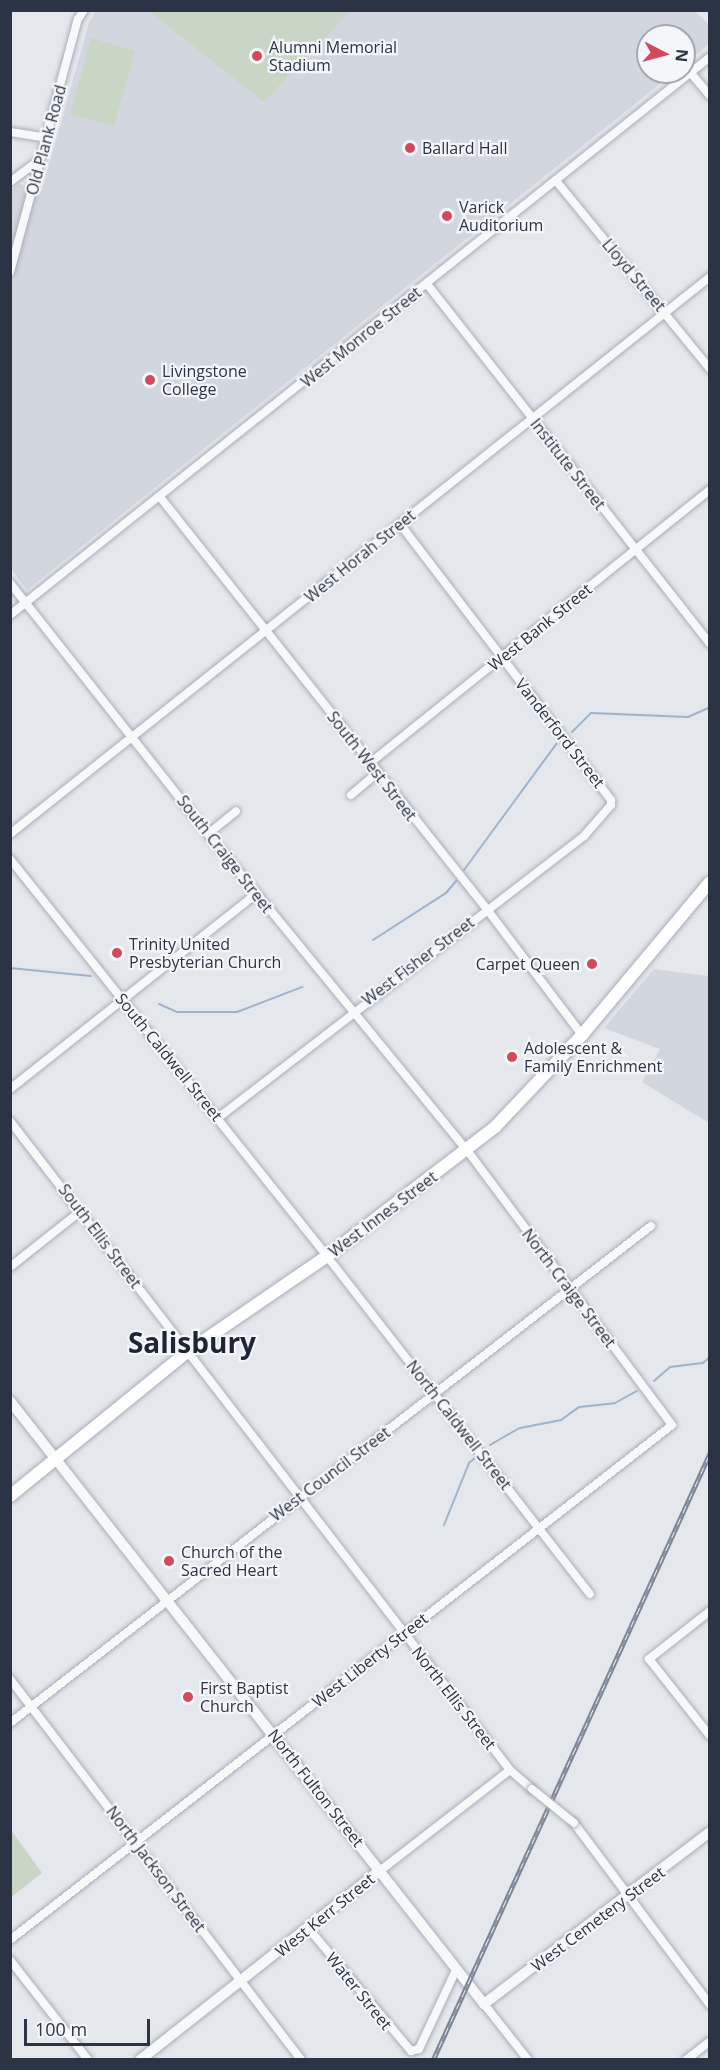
<!DOCTYPE html>
<style>
body{margin:0}
#map{position:relative;width:720px;height:2070px;overflow:hidden;background:#e4e7ec;font-family:"Open Sans",sans-serif}
div>[style]{position:absolute}
.built>*{inset:0;background:#d2d6de}
.green>*{inset:0;background:#c9d6c5}
.stream>*{height:2px;margin:-1px;padding:0 1px;transform-origin:1px;border-radius:1px;background:#9fb4cc}
.roads{filter:drop-shadow(0 0 2px #a9aeb7) drop-shadow(0 0 2px #a9aeb7)}
.minor>*{height:8px;margin:-4px;padding:0 4px;transform-origin:4px;border-radius:4px;background:#f7f8fa}
.tertiary>*{height:10px;margin:-5px;padding:0 5px;transform-origin:5px;border-radius:5px;background:#f7f8fa}
.primary>*{height:12px;margin:-6px;padding:0 6px;transform-origin:6px;border-radius:6px;background:#fff}
.rail>*{height:4.5px;margin-top:-2.25px;transform-origin:0;background:repeating-linear-gradient(90deg,#f4f6f9 0 7px,#7d8696 0 14px);box-sizing:border-box;border-block:2px solid #7d8696}
.bridges{filter:drop-shadow(0 0 2px #a9aeb7) drop-shadow(0 0 2px #a9aeb7)}
.minor-bridge>*{height:8px;margin:-4px;padding:0 4px;transform-origin:4px;border-radius:4px;background:#f7f8fa}
.dots>*{width:16px;height:16px;translate:-50% -50%;box-sizing:border-box;border:3px solid #f4f6f9;border-radius:50%}
span{translate:-50% -50%;white-space:nowrap;text-align:center;line-height:1.15;-webkit-text-stroke:4.5px #f4f6f9;paint-order:stroke}
.poi-label{font-size:16px;color:#2b3445}
.left{translate:0 -50%;text-align:left}
.right{translate:-100% -50%;text-align:right}
.street-label{font-size:16px;color:#2b3445}
.town-label{font-size:28px;color:#1d2536;font-weight:700}
.frame{position:absolute;inset:0;border:12px solid #2b3445;pointer-events:none}
.north{position:absolute;left:636px;top:24px;width:60px;height:60px;box-sizing:border-box;background:#f4f6f9;border:2px solid #a4a8b1;border-radius:50%;rotate:96deg;font-size:16px;font-weight:700;line-height:24px;text-align:center;color:#2b3445}
.north::after{content:'';display:block;margin:auto;width:21px;height:27px;background:#d1495b;clip-path:polygon(50% 0,100% 100%,50% 72%,0 100%)}
.scale{position:absolute;left:24px;top:2019px;width:126px;height:27px;box-sizing:border-box;border:3px solid #2b3445;border-top:0;padding-left:8px;font-size:18px;line-height:21px;white-space:nowrap;color:#2b3445;-webkit-text-stroke:4px #f4f6f9;paint-order:stroke}
</style>
<div id="map">
<div class="built">
<div style="clip-path:polygon(693px 10px,709px 24px,709px 44px,684px 65px,684px 36px,648px 36px,648px 72px,675px 72px,27px 590px,11px 569px,11px 190px,19px 184px,42px 190px,89px 23px,96px 11px)"></div>
<div style="clip-path:polygon(654px 969px,709px 976px,709px 1123px,642px 1082px,660px 1049px,604px 1028px)"></div>
</div>
<div class="green">
<div style="clip-path:polygon(149px 11px,350px 11px,264px 102px)"></div>
<div style="clip-path:polygon(91px 38px,135px 51px,114px 126px,70px 114px)"></div>
<div style="clip-path:polygon(11px 1830px,42px 1873px,11px 1897px)"></div>
</div>
<div class="stream">
<div style="left:572px;top:732px;width:27px;rotate:-45deg"></div>
<div style="left:591px;top:713px;width:97px;rotate:2.4deg"></div>
<div style="left:688px;top:717px;width:24px;rotate:-24deg"></div>
<div style="left:464px;top:870px;width:157px;rotate:-53.8deg"></div>
<div style="left:373px;top:940px;width:87px;rotate:-32.8deg"></div>
<div style="left:446px;top:893px;width:16px;rotate:-50deg"></div>
<div style="left:10px;top:968px;width:81px;rotate:5.6deg"></div>
<div style="left:159px;top:1004px;width:20px;rotate:24deg"></div>
<div style="left:177px;top:1012px;width:60px"></div>
<div style="left:237px;top:1012px;width:70px;rotate:-21deg"></div>
<div style="left:654px;top:1381px;width:21px;rotate:-41deg"></div>
<div style="left:670px;top:1367px;width:33px;rotate:-7deg"></div>
<div style="left:703px;top:1363px;width:9px;rotate:-41deg"></div>
<div style="left:490px;top:1445px;width:34px;rotate:-30deg"></div>
<div style="left:520px;top:1428px;width:42px;rotate:-11deg"></div>
<div style="left:561px;top:1420px;width:22px;rotate:-36deg"></div>
<div style="left:579px;top:1407px;width:36px;rotate:-6deg"></div>
<div style="left:615px;top:1403px;width:25px;rotate:-29deg"></div>
<div style="left:444px;top:1525px;width:67px;rotate:-68deg"></div>
<div style="left:469px;top:1463px;width:8px;rotate:-40deg"></div>
</div>
<div class="roads">
<div class="minor">
<div style="left:690px;top:72px;width:31px;rotate:50deg"></div>
<div style="left:10px;top:132px;width:37px;rotate:9deg"></div>
<div style="left:10px;top:182px;width:38px;rotate:-37deg"></div>
<div style="left:557px;top:182px;width:242px;rotate:50.7deg"></div>
<div style="left:10px;top:272px;width:262px;rotate:-75deg"></div>
<div style="left:78px;top:19px;width:11px;rotate:-56deg"></div>
<div style="left:427px;top:284px;width:458px;rotate:51.8deg"></div>
<div style="left:160px;top:497px;width:525px;rotate:51.58deg"></div>
<div style="left:486px;top:908px;width:159px;rotate:52.9deg"></div>
<div style="left:10px;top:583px;width:320px;rotate:51.7deg"></div>
<div style="left:208px;top:834px;width:409px;rotate:50.7deg"></div>
<div style="left:467px;top:1150px;width:343px;rotate:53.3deg"></div>
<div style="left:672px;top:1425px;width:839px;rotate:142.12deg"></div>
<div style="left:10px;top:615px;width:895px;rotate:-38.56deg"></div>
<div style="left:370px;top:763px;width:436px;rotate:-38.8deg"></div>
<div style="left:351px;top:795px;width:34px;rotate:-40deg"></div>
<div style="left:10px;top:834px;width:895px;rotate:-38.51deg"></div>
<div style="left:208px;top:834px;width:36px;rotate:-39deg"></div>
<div style="left:10px;top:859px;width:495px;rotate:51.4deg"></div>
<div style="left:319px;top:1246px;width:441px;rotate:52.1deg"></div>
<div style="left:10px;top:1089px;width:314px;rotate:-38.4deg"></div>
<div style="left:218px;top:1118px;width:462px;rotate:-37.6deg"></div>
<div style="left:584px;top:836px;width:41px;rotate:-48.9deg"></div>
<div style="left:611px;top:805px;width:5px;rotate:-90deg"></div>
<div style="left:611px;top:800px;width:347px;rotate:-127.4deg"></div>
<div style="left:10px;top:1121px;width:819px;rotate:52.39deg"></div>
<div style="left:510px;top:1770px;width:29px;rotate:41deg"></div>
<div style="left:10px;top:1267px;width:90px;rotate:-38.3deg"></div>
<div style="left:710px;top:1611px;width:78px;rotate:141.8deg"></div>
<div style="left:649px;top:1659px;width:98px;rotate:51.6deg"></div>
<div style="left:10px;top:1679px;width:479px;rotate:52.6deg"></div>
<div style="left:10px;top:1723px;width:811px;rotate:-37.79deg"></div>
<div style="left:574px;top:1823px;width:227px;rotate:53.2deg"></div>
<div style="left:381px;top:1870px;width:163px;rotate:-37.8deg"></div>
<div style="left:309px;top:1929px;width:159px;rotate:50.1deg"></div>
<div style="left:411px;top:2051px;width:8px;rotate:-14deg"></div>
<div style="left:419px;top:2049px;width:89px;rotate:-64.9deg"></div>
<div style="left:10px;top:1960px;width:127px;rotate:52deg"></div>
<div style="left:484px;top:2004px;width:71px;rotate:51.8deg"></div>
<div style="left:686px;top:2060px;width:31px;rotate:-38deg"></div>
</div>
<div class="tertiary">
<div style="left:10px;top:1401px;width:767px;rotate:51.83deg"></div>
<div style="left:484px;top:2004px;width:284px;rotate:-37.3deg"></div>
<div style="left:140px;top:2060px;width:307px;rotate:-38.3deg"></div>
</div>
<div class="primary">
<div style="left:10px;top:1496px;width:228px;rotate:-39.1deg"></div>
<div style="left:187px;top:1352px;width:170px;rotate:-34.4deg"></div>
<div style="left:327px;top:1256px;width:212px;rotate:-37.5deg"></div>
<div style="left:495px;top:1127px;width:127px;rotate:-46.6deg"></div>
<div style="left:582px;top:1035px;width:199px;rotate:-50.1deg"></div>
</div>
</div>
<div class="rail">
<div style="left:433px;top:2060px;width:667px;rotate:-65.47deg"></div>
</div>
<div class="bridges">
<div class="minor-bridge">
<div style="left:532px;top:1789px;width:54px;rotate:39deg"></div>
</div>
</div>
<div class="dots">
<div style="left:257px;top:56px;background:#d1495b"></div>
<div style="left:410px;top:148px;background:#d1495b"></div>
<div style="left:447px;top:216px;background:#d1495b"></div>
<div style="left:150px;top:380px;background:#d1495b"></div>
<div style="left:117px;top:953px;background:#d1495b"></div>
<div style="left:592px;top:964px;background:#d1495b"></div>
<div style="left:512px;top:1057px;background:#d1495b"></div>
<div style="left:169px;top:1561px;background:#d1495b"></div>
<div style="left:188px;top:1697px;background:#d1495b"></div>
</div>
<div class="poi-label">
<span class="left" style="left:269px;top:56px">Alumni Memorial<br>Stadium</span>
<span class="left" style="left:422px;top:148px">Ballard Hall</span>
<span class="left" style="left:459px;top:216px">Varick<br>Auditorium</span>
<span class="left" style="left:162px;top:380px">Livingstone<br>College</span>
<span class="left" style="left:129px;top:953px">Trinity United<br>Presbyterian Church</span>
<span class="right" style="left:580px;top:964px">Carpet Queen</span>
<span class="left" style="left:524px;top:1057px">Adolescent &amp;<br>Family Enrichment</span>
<span class="left" style="left:181px;top:1561px">Church of the<br>Sacred Heart</span>
<span class="left" style="left:200px;top:1697px">First Baptist<br>Church</span>
</div>
<div class="street-label">
<span style="left:46px;top:140px;rotate:-75deg">Old Plank Road</span>
<span style="left:634px;top:275px;rotate:50deg">Lloyd Street</span>
<span style="left:361px;top:337px;rotate:-39deg">West Monroe Street</span>
<span style="left:568px;top:464px;rotate:52deg">Institute Street</span>
<span style="left:360px;top:556px;rotate:-39deg">West Horah Street</span>
<span style="left:540px;top:627px;rotate:-39deg">West Bank Street</span>
<span style="left:560px;top:733px;rotate:52deg">Vanderford Street</span>
<span style="left:372px;top:766px;rotate:52deg">South West Street</span>
<span style="left:225px;top:854px;rotate:52deg">South Craige Street</span>
<span style="left:418px;top:961px;rotate:-37deg">West Fisher Street</span>
<span style="left:169px;top:1057px;rotate:51deg">South Caldwell Street</span>
<span style="left:383px;top:1214px;rotate:-37deg">West Innes Street</span>
<span style="left:100px;top:1236px;rotate:53deg">South Ellis Street</span>
<span style="left:569px;top:1288px;rotate:53deg">North Craige Street</span>
<span style="left:459px;top:1425px;rotate:52deg">North Caldwell Street</span>
<span style="left:330px;top:1474px;rotate:-37deg">West Council Street</span>
<span style="left:370px;top:1660px;rotate:-38deg">West Liberty Street</span>
<span style="left:454px;top:1698px;rotate:52deg">North Ellis Street</span>
<span style="left:316px;top:1788px;rotate:52deg">North Fulton Street</span>
<span style="left:156px;top:1869px;rotate:53deg">North Jackson Street</span>
<span style="left:325px;top:1915px;rotate:-39deg">West Kerr Street</span>
<span style="left:598px;top:1919px;rotate:-37deg">West Cemetery Street</span>
<span style="left:359px;top:1991px;rotate:51deg">Water Street</span>
</div>
<div class="town-label">
<span style="left:192px;top:1342px">Salisbury</span>
</div>
<div class="frame"></div>
<div class="north">N</div>
<div class="scale">100 m</div>
</div>
